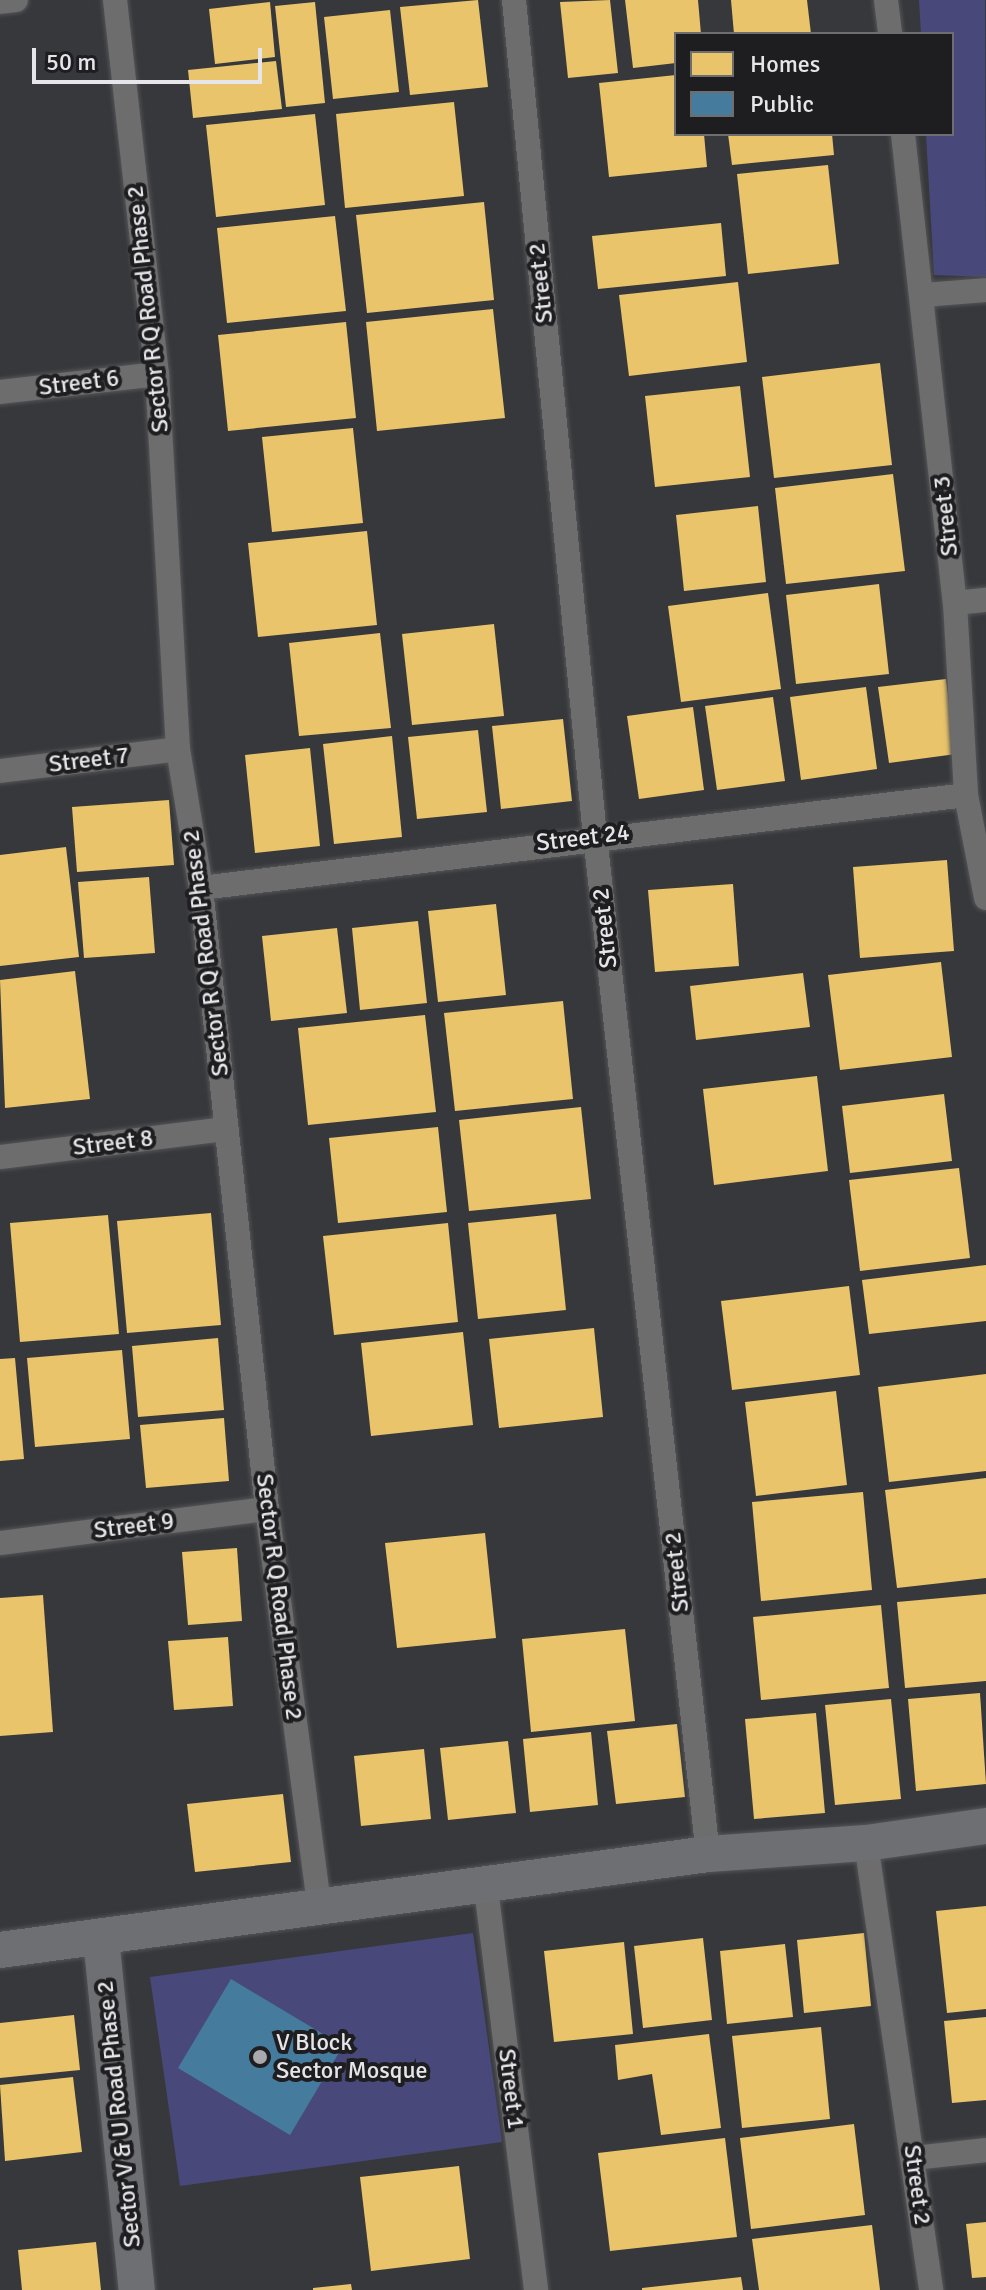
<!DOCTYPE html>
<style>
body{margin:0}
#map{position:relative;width:986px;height:2290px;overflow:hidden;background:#37383c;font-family:Signika,sans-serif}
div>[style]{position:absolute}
.green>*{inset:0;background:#48497a}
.homes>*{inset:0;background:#e9c46a}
.public>*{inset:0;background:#457b9d}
.roads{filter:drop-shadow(0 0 2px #545557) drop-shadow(0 0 2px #545557)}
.street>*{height:24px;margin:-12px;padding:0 12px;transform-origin:12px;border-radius:12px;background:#6d6d6e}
.secondary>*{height:36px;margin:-18px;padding:0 18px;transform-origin:18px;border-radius:18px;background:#6e6f72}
.dots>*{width:22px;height:22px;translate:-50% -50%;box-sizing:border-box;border:4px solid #1e1e21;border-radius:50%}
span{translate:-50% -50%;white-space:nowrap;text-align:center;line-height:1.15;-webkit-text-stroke:8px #1e1e21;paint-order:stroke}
.street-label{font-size:24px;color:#e6e6ea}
.poi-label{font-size:24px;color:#e6e6ea}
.left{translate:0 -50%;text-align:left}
.legend{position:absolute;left:674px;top:32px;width:280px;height:104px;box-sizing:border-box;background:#1e1e21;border:2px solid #6e6e71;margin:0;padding:10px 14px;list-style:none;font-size:24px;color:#e6e6ea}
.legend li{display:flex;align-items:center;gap:16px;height:40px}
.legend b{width:40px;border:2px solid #6e6e71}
.scale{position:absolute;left:32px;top:48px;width:230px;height:36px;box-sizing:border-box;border:4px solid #e6e6ea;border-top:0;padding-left:10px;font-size:24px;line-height:28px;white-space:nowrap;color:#e6e6ea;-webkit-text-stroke:6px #1e1e21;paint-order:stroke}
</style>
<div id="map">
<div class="green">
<div style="clip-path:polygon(919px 0,985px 0,986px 277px,934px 275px,926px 134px,952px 134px,952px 34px,921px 34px)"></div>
<div style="clip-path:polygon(473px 1933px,502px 2142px,180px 2186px,150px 1977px)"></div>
</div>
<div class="homes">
<div style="clip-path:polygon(478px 0,488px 87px,410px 95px,400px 7px)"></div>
<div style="clip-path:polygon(610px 0,618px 73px,568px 78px,560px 2px)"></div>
<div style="clip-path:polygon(625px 0,698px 0,701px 34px,676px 34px,676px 63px,633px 68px)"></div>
<div style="clip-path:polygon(731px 0,807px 0,811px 34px,734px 34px)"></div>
<div style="clip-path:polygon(270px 2px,275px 57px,215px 64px,209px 9px)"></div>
<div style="clip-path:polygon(315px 2px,325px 103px,286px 107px,275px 6px)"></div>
<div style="clip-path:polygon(390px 10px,399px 92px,333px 99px,324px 17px)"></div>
<div style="clip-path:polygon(276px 61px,282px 109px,193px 118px,188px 70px)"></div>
<div style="clip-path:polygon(676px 75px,676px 134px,704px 134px,707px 167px,609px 177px,599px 83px)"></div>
<div style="clip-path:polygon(454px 102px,464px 196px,345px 208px,336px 114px)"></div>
<div style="clip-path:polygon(315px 114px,325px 205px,216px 217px,206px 125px)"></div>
<div style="clip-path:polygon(728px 134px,832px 134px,834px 155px,732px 165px)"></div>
<div style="clip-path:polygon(828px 165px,839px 264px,748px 274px,737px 174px)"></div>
<div style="clip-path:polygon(484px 202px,494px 300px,367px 313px,356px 215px)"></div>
<div style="clip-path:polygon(335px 216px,346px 311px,227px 323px,217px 228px)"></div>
<div style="clip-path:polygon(721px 223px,726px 276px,598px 289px,592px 236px)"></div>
<div style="clip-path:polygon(738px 282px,747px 362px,629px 376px,619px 295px)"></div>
<div style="clip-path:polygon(493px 309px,505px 418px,377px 431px,366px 322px)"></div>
<div style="clip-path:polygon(346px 322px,356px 418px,228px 431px,218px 335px)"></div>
<div style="clip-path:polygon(880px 363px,892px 465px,774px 478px,762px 377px)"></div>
<div style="clip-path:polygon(740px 386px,750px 477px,655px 487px,645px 396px)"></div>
<div style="clip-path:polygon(353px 428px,363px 523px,272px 532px,262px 437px)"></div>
<div style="clip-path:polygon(893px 474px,905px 571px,786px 584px,775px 488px)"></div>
<div style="clip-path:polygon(758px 506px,766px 582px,684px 591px,676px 515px)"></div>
<div style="clip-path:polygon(367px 531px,377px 625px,258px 637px,248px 543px)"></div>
<div style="clip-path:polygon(879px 584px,889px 674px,796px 684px,786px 595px)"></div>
<div style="clip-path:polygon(768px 593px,781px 689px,681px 702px,668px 606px)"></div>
<div style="clip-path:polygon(494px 624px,504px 716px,412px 725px,402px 634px)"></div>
<div style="clip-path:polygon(380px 633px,391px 728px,299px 736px,289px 643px)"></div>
<div style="clip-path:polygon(946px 679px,956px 754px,889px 763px,878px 687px)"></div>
<div style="clip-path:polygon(866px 687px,877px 769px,801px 780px,790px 697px)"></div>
<div style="clip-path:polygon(773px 697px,785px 781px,717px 790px,705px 706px)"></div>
<div style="clip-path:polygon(693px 707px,704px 790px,639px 799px,627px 716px)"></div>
<div style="clip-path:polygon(563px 719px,572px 801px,501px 809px,492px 726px)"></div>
<div style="clip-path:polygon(478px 730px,487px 812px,417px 819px,408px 737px)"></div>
<div style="clip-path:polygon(392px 736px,402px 837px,334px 844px,323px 744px)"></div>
<div style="clip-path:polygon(310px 748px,320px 846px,255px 853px,245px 755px)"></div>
<div style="clip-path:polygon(169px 800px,174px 865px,77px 872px,72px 807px)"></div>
<div style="clip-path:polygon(66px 847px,79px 957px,0 966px,0 855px)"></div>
<div style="clip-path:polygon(947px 860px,954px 951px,860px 958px,853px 867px)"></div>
<div style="clip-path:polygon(149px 877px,155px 953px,84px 958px,78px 882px)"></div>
<div style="clip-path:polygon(733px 884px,739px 966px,655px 972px,648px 890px)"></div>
<div style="clip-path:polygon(496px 904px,506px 995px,438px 1002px,428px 911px)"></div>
<div style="clip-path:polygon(418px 921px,427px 1003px,360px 1010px,352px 928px)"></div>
<div style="clip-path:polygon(337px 928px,347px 1013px,271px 1021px,262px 936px)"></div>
<div style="clip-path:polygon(941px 962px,952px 1057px,840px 1070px,828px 975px)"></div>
<div style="clip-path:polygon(75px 971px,90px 1099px,5px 1108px,0 980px)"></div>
<div style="clip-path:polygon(803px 973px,810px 1027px,696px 1040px,690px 986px)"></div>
<div style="clip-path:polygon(563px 1001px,573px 1099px,455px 1111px,444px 1013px)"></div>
<div style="clip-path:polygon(425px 1015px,436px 1112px,308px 1125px,298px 1028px)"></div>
<div style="clip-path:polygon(817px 1076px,828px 1171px,714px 1185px,703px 1089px)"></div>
<div style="clip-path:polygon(944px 1094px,952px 1161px,850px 1173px,842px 1106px)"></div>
<div style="clip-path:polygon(581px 1107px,591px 1199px,469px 1211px,459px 1120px)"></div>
<div style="clip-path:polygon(438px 1127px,447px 1212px,338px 1223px,329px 1138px)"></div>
<div style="clip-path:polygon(959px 1168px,970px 1258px,860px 1271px,849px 1180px)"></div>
<div style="clip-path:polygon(211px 1213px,221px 1325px,127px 1333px,117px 1221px)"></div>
<div style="clip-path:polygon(556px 1214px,566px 1310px,478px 1319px,468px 1223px)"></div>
<div style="clip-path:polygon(108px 1215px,119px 1334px,20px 1342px,10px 1223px)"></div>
<div style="clip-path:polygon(448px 1223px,458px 1322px,334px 1335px,323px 1236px)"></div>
<div style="clip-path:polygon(986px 1265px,986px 1321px,869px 1334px,862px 1280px)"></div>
<div style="clip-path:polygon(849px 1286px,860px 1375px,732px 1390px,721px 1301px)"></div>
<div style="clip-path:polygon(594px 1328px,603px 1417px,499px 1428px,489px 1339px)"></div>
<div style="clip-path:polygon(463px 1332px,473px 1425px,371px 1436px,361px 1343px)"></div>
<div style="clip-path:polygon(218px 1338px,224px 1410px,138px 1417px,132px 1346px)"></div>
<div style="clip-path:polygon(122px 1350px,130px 1439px,35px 1447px,27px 1358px)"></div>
<div style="clip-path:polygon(15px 1358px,24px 1459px,0 1461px,0 1359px)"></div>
<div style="clip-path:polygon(986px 1374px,986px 1471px,889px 1482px,878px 1387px)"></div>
<div style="clip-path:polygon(836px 1391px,847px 1485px,756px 1496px,745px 1402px)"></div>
<div style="clip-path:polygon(224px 1418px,229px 1481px,146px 1488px,140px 1425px)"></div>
<div style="clip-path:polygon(986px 1478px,986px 1578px,897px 1588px,885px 1490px)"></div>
<div style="clip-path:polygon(863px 1492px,872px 1590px,761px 1601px,752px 1502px)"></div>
<div style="clip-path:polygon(485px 1533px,496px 1638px,397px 1648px,385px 1543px)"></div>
<div style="clip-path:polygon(237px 1548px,242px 1621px,188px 1625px,182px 1552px)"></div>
<div style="clip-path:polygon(986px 1594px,986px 1681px,905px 1688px,897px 1602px)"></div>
<div style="clip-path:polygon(43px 1595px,53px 1732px,0 1736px,0 1598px)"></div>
<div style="clip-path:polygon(881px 1605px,889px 1688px,761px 1700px,753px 1617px)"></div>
<div style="clip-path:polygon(625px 1629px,635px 1721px,531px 1732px,522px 1639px)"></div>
<div style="clip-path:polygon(228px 1637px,233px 1706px,174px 1710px,168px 1641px)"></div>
<div style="clip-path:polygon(980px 1693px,986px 1784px,916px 1791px,908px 1699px)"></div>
<div style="clip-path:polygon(891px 1699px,901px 1799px,835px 1805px,825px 1705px)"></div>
<div style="clip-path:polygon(816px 1713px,825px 1813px,754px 1819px,745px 1719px)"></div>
<div style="clip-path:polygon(677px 1724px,685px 1797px,616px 1804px,607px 1731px)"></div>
<div style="clip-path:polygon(591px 1732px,598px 1805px,530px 1812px,523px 1739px)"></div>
<div style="clip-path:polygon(508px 1741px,516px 1813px,448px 1820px,440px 1748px)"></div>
<div style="clip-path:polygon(424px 1749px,431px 1819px,361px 1826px,354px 1756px)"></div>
<div style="clip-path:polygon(283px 1794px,291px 1862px,195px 1872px,187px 1804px)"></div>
<div style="clip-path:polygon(986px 1906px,986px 2009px,947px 2013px,936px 1911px)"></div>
<div style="clip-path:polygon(864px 1933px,871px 2006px,804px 2013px,797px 1940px)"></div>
<div style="clip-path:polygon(703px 1938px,712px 2020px,643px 2028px,634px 1946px)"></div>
<div style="clip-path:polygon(624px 1942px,633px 2034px,554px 2042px,544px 1951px)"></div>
<div style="clip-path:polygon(785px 1944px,793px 2017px,727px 2024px,720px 1951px)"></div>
<div style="clip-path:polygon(74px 2015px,80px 2070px,0 2078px,0 2023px)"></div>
<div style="clip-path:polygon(986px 2017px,986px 2100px,952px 2103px,944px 2021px)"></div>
<div style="clip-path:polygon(821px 2027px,830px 2119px,742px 2128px,732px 2036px)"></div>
<div style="clip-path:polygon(709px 2034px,721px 2128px,661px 2135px,652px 2074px,618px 2080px,615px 2045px)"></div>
<div style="clip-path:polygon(73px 2077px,82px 2152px,5px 2161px,0 2085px)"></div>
<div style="clip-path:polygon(854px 2124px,865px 2215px,751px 2229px,740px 2138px)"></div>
<div style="clip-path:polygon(725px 2138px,737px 2237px,610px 2251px,598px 2153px)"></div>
<div style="clip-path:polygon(459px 2166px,470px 2259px,371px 2271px,360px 2177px)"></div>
<div style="clip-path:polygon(986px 2222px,986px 2277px,972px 2278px,966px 2224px)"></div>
<div style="clip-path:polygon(872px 2225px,880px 2290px,759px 2290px,752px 2239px)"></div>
<div style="clip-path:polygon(96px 2242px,101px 2290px,22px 2290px,18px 2250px)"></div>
<div style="clip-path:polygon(741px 2277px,743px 2290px,642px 2290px,642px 2288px)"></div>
<div style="clip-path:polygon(351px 2284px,352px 2290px,313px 2290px,313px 2288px)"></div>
</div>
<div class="public">
<div style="clip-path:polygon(231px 1979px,343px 2046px,290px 2135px,178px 2068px)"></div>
</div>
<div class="roads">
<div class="street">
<div style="left:115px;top:0;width:376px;rotate:83.6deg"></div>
<div style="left:157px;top:374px;width:376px;rotate:86.8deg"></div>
<div style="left:178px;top:749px;width:141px;rotate:80.6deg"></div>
<div style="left:201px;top:888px;width:624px;rotate:83.93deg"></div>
<div style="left:267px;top:1509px;width:399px;rotate:82.5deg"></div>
<div style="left:514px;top:0;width:840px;rotate:84.47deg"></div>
<div style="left:595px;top:836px;width:1024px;rotate:83.67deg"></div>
<div style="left:886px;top:0;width:34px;rotate:83deg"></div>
<div style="left:0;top:2px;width:16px;rotate:-7deg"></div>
<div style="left:903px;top:134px;width:472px;rotate:83.7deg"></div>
<div style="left:955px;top:603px;width:192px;rotate:86.7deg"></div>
<div style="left:966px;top:795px;width:105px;rotate:79deg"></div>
<div style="left:923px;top:295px;width:63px;rotate:-4.5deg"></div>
<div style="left:0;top:392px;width:158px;rotate:-6.5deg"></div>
<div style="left:955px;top:603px;width:31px;rotate:-6deg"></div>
<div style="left:0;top:771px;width:179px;rotate:-7deg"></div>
<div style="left:201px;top:888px;width:771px;rotate:-6.93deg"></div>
<div style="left:0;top:1157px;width:228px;rotate:-7.1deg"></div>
<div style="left:0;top:1543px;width:269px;rotate:-7.3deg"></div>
<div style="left:866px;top:1843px;width:452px;rotate:81.7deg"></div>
<div style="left:486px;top:1888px;width:405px;rotate:82.9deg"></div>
<div style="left:914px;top:2158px;width:72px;rotate:-6.3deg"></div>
</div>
<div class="secondary">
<div style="left:101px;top:1938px;width:354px;rotate:84.2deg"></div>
<div style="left:0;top:1950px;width:714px;rotate:-7.72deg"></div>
<div style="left:708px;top:1854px;width:158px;rotate:-4deg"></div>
<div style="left:866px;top:1843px;width:121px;rotate:-8.1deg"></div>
</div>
</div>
<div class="dots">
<div style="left:260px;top:2057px;background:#a9a9ad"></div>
</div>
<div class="street-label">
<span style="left:541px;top:283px;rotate:-96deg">Street 2</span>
<span style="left:148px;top:309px;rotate:-96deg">Sector R Q Road Phase 2</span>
<span style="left:79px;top:383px;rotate:-7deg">Street 6</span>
<span style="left:946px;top:516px;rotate:-96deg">Street 3</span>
<span style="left:89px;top:760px;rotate:-7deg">Street 7</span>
<span style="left:583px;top:838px;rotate:-7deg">Street 24</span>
<span style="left:605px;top:928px;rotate:-96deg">Street 2</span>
<span style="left:206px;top:953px;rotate:-97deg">Sector R Q Road Phase 2</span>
<span style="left:113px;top:1143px;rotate:-7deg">Street 8</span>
<span style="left:134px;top:1526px;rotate:-7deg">Street 9</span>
<span style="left:677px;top:1572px;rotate:-96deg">Street 2</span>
<span style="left:279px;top:1597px;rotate:83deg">Sector R Q Road Phase 2</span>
<span style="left:511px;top:2089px;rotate:83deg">Street 1</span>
<span style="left:119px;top:2114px;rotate:-96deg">Sector V &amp; U Road Phase 2</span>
<span style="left:917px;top:2185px;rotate:82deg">Street 2</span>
</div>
<div class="poi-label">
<span class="left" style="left:276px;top:2057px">V Block<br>Sector Mosque</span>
</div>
<ul class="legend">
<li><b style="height:22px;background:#e9c46a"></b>Homes</li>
<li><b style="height:22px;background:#457b9d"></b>Public</li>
</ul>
<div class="scale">50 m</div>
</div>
